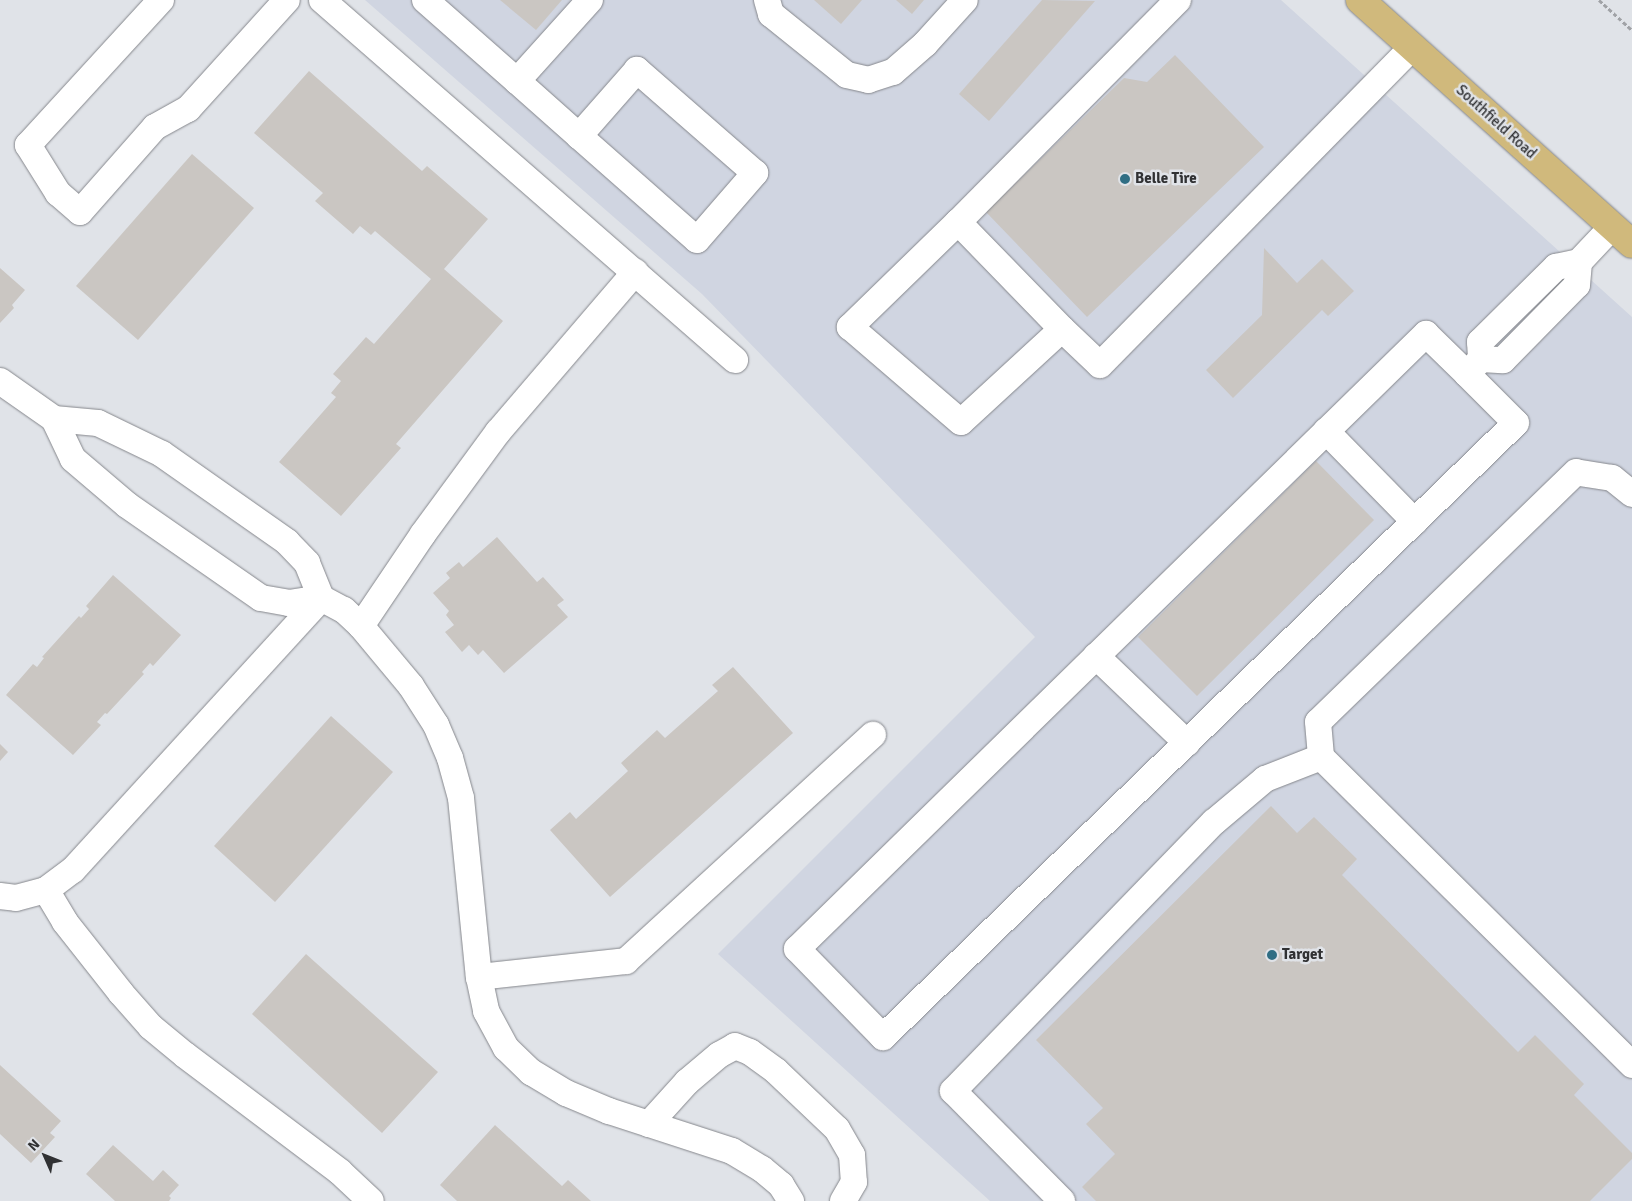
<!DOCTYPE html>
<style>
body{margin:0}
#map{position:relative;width:1632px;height:1201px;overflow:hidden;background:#e0e3e8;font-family:Signika,sans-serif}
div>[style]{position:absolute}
.built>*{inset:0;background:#d0d5e1}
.building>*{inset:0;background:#cac6c2}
.path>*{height:3px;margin-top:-1.5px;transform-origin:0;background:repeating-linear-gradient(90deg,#a0a2a6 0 4px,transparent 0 6.5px)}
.roads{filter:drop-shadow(0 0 1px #85878c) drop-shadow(0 0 1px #85878c)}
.minor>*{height:26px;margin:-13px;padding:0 13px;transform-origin:13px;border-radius:13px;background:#fff}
.major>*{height:28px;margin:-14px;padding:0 14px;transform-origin:14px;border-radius:14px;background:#d0b97c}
.dots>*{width:14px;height:14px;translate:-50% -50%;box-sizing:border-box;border:2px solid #e0e3e8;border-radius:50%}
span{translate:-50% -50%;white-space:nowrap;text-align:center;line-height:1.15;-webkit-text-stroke:5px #e0e3e8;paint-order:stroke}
.street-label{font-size:15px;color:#303133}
.poi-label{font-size:15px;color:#303133;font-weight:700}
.left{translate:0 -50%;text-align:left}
.north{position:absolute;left:20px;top:1131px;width:50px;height:50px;-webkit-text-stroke:4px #e0e3e8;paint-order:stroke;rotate:314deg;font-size:14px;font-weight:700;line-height:20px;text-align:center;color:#303133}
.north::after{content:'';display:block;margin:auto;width:18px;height:22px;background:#303133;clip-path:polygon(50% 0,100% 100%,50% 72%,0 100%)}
</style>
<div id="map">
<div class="built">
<div style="clip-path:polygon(365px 0,1281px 0,1632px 317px,1632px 1201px,990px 1201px,718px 954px,1035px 637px,702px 294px)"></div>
</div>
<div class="building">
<div style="clip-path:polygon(500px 0,562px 0,536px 30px)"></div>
<div style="clip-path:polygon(814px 0,862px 0,841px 24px)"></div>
<div style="clip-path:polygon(896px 0,924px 0,912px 14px)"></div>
<div style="clip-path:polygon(1042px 0,1095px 1px,989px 121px,959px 94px)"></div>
<div style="clip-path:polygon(1175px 55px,1264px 147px,1087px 317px,986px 212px,1124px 78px,1147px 82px)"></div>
<div style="clip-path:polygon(309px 71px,422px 171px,427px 166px,488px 219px,444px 269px,503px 321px,396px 444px,401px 448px,341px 516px,279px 462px,336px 397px,331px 393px,341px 381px,333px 374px,366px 337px,374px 344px,431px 279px,375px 231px,371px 235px,360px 226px,353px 234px,315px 201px,323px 193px,254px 133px)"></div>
<div style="clip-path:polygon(192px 154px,254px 208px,138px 340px,76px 286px)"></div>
<div style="clip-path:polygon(1264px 248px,1297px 283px,1322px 259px,1354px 291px,1328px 316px,1322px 310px,1233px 398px,1206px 370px,1262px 315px)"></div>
<div style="clip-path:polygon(0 268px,25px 290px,12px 305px,14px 308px,0 323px)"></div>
<div style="clip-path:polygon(1316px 461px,1374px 520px,1197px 696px,1138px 637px)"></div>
<div style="clip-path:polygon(497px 537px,537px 582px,543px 577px,564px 600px,557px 605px,568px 617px,504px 673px,483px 650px,478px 655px,469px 645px,462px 652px,445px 632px,454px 625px,446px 615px,449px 611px,433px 593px,450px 578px,446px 573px,459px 562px,463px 567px)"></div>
<div style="clip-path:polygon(113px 575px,181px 635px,153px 666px,150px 663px,142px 672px,144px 674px,107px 714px,105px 713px,97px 722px,101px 725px,73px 755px,6px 695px,33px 664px,37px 667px,44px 658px,42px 657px,79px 616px,81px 618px,89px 609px,86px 606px)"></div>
<div style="clip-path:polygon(733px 667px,793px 733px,610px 897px,550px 830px,570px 812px,576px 819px,628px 771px,621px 763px,657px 730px,665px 738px,718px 691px,712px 685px)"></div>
<div style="clip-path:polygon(331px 716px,393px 772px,275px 902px,214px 846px)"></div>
<div style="clip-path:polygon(0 744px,8px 752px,0 761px)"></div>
<div style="clip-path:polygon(1271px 806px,1297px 833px,1314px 817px,1357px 859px,1342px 875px,1518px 1052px,1535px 1035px,1584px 1084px,1574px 1095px,1632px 1153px,1632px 1159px,1590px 1201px,1096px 1201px,1082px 1187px,1115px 1154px,1086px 1124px,1103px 1108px,1036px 1040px)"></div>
<div style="clip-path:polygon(306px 954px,438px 1072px,382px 1133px,252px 1014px)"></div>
<div style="clip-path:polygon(0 1065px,61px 1121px,50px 1133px,55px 1137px,31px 1163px,0 1134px)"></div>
<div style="clip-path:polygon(495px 1125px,562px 1186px,568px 1180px,591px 1201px,457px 1201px,440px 1185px)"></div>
<div style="clip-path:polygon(113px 1145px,153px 1181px,163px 1170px,179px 1185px,169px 1196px,171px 1198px,169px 1201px,115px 1201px,86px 1174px)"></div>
</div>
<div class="path">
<div style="left:1599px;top:0;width:45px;rotate:42.3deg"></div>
</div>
<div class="roads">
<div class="minor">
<div style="left:161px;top:0;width:197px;rotate:132.5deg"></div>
<div style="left:28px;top:145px;width:57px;rotate:58deg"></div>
<div style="left:58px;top:193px;width:29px;rotate:41deg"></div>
<div style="left:80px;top:212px;width:113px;rotate:-48.6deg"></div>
<div style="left:155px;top:127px;width:38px;rotate:-29deg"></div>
<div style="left:188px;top:109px;width:147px;rotate:-47.8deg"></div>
<div style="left:322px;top:0;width:548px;rotate:41.08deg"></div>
<div style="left:425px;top:0;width:123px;rotate:41.4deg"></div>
<div style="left:517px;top:81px;width:109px;rotate:-48deg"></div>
<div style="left:767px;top:0;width:15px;rotate:74deg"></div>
<div style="left:771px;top:14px;width:97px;rotate:38.8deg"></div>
<div style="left:847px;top:75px;width:22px;rotate:13deg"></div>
<div style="left:868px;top:80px;width:26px;rotate:-18deg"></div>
<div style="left:893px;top:72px;width:43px;rotate:-41.2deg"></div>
<div style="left:925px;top:44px;width:59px;rotate:-47.7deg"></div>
<div style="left:1178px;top:0;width:313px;rotate:134.7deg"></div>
<div style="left:958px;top:222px;width:151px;rotate:135.8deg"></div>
<div style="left:850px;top:327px;width:146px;rotate:40.6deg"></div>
<div style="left:961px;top:422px;width:137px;rotate:-42.6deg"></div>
<div style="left:1062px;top:329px;width:52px;rotate:43.5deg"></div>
<div style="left:1100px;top:365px;width:445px;rotate:-45.5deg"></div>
<div style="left:517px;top:81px;width:83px;rotate:41.6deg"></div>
<div style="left:579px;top:136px;width:157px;rotate:41.4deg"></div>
<div style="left:697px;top:240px;width:89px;rotate:-49.1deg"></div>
<div style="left:755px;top:173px;width:157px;rotate:-138.9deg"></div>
<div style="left:637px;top:70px;width:88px;rotate:131.3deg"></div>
<div style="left:958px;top:222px;width:149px;rotate:45.8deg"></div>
<div style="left:1481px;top:359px;width:22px;rotate:3deg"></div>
<div style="left:1503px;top:360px;width:105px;rotate:-45.4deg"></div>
<div style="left:1577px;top:285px;width:23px;rotate:-85deg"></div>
<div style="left:1467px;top:374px;width:69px;rotate:45deg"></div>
<div style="left:1516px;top:423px;width:882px;rotate:135.87deg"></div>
<div style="left:883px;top:1037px;width:123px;rotate:-134.3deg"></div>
<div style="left:797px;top:949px;width:880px;rotate:-44.36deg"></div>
<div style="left:1426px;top:334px;width:57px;rotate:44.3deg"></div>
<div style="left:1467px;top:374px;width:21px;rotate:-47deg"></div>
<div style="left:1481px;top:359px;width:17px;rotate:-93deg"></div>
<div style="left:1480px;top:342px;width:107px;rotate:-44.6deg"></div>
<div style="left:1556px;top:267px;width:24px;rotate:-12deg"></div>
<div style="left:1579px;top:262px;width:48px;rotate:-46.7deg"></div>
<div style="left:0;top:381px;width:66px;rotate:35.1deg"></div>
<div style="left:54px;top:419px;width:44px;rotate:5.2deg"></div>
<div style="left:98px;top:423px;width:71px;rotate:25.8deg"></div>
<div style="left:162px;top:454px;width:153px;rotate:35.1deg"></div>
<div style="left:287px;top:542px;width:29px;rotate:46deg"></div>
<div style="left:307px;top:563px;width:38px;rotate:68deg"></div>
<div style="left:54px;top:419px;width:44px;rotate:64.6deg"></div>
<div style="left:73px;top:459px;width:71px;rotate:40.4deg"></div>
<div style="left:127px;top:505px;width:163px;rotate:34.8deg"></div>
<div style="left:261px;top:598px;width:28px;rotate:10deg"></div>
<div style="left:289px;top:603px;width:32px;rotate:-9deg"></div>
<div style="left:321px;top:598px;width:26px;rotate:28deg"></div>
<div style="left:344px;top:610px;width:23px;rotate:43deg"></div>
<div style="left:361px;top:626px;width:78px;rotate:50.2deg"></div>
<div style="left:411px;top:686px;width:46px;rotate:57.3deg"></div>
<div style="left:436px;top:725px;width:36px;rotate:67deg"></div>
<div style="left:450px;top:758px;width:41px;rotate:74.6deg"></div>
<div style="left:461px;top:798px;width:180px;rotate:84.3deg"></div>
<div style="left:479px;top:977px;width:35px;rotate:78deg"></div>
<div style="left:486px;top:1011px;width:42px;rotate:61.6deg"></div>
<div style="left:506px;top:1048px;width:35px;rotate:44deg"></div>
<div style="left:531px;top:1072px;width:41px;rotate:31deg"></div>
<div style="left:566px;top:1093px;width:47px;rotate:22.7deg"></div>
<div style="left:609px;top:1111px;width:129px;rotate:18deg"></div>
<div style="left:732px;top:1151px;width:35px;rotate:31deg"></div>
<div style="left:762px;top:1169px;width:25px;rotate:40deg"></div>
<div style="left:781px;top:1185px;width:19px;rotate:58deg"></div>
<div style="left:1326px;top:431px;width:127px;rotate:45.6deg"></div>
<div style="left:1632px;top:494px;width:26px;rotate:-141deg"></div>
<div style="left:1612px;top:478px;width:36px;rotate:-171deg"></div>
<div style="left:1576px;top:472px;width:359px;rotate:135.9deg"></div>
<div style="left:1318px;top:722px;width:35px;rotate:85deg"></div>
<div style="left:1321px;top:757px;width:438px;rotate:44.7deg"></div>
<div style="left:361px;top:626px;width:111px;rotate:-56deg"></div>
<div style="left:423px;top:534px;width:127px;rotate:-53.7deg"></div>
<div style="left:498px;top:432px;width:211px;rotate:-49.4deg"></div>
<div style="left:1096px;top:656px;width:126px;rotate:43.7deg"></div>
<div style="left:46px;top:890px;width:37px;rotate:59deg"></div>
<div style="left:65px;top:922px;width:90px;rotate:51.7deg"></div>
<div style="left:121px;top:993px;width:45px;rotate:48.6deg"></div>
<div style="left:151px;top:1027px;width:44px;rotate:39.5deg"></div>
<div style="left:185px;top:1055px;width:194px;rotate:37deg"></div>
<div style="left:340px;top:1172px;width:42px;rotate:43.1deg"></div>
<div style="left:0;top:896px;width:16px;rotate:7deg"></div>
<div style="left:16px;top:898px;width:31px;rotate:-15deg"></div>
<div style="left:46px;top:890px;width:34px;rotate:-37deg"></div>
<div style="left:73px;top:870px;width:368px;rotate:-47.6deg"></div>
<div style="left:479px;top:977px;width:148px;rotate:-6.2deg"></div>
<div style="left:626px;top:961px;width:335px;rotate:-42.5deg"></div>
<div style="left:649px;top:1124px;width:57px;rotate:-47.9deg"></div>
<div style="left:687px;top:1082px;width:42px;rotate:-40.2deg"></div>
<div style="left:719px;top:1055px;width:18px;rotate:-29deg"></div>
<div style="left:735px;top:1046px;width:16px;rotate:22deg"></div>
<div style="left:750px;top:1052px;width:32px;rotate:36deg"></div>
<div style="left:776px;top:1071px;width:84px;rotate:43.6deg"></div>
<div style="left:837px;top:1129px;width:30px;rotate:60deg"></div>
<div style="left:852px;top:1155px;width:27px;rotate:86deg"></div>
<div style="left:854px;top:1182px;width:22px;rotate:120deg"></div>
<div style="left:1062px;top:1201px;width:155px;rotate:-134.7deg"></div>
<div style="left:953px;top:1091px;width:375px;rotate:-45.9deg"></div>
<div style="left:1214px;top:822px;width:67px;rotate:-40.1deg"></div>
<div style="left:1265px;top:779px;width:60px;rotate:-21.4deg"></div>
</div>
<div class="major">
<div style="left:1360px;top:0;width:365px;rotate:41.9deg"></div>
</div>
</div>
<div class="dots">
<div style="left:1125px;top:179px;background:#306e84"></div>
<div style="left:1272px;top:955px;background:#306e84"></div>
</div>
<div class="street-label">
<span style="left:1496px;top:122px;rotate:42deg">Southfield Road</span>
</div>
<div class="poi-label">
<span class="left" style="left:1135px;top:179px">Belle Tire</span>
<span class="left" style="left:1282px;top:955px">Target</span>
</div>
<div class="north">N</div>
</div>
